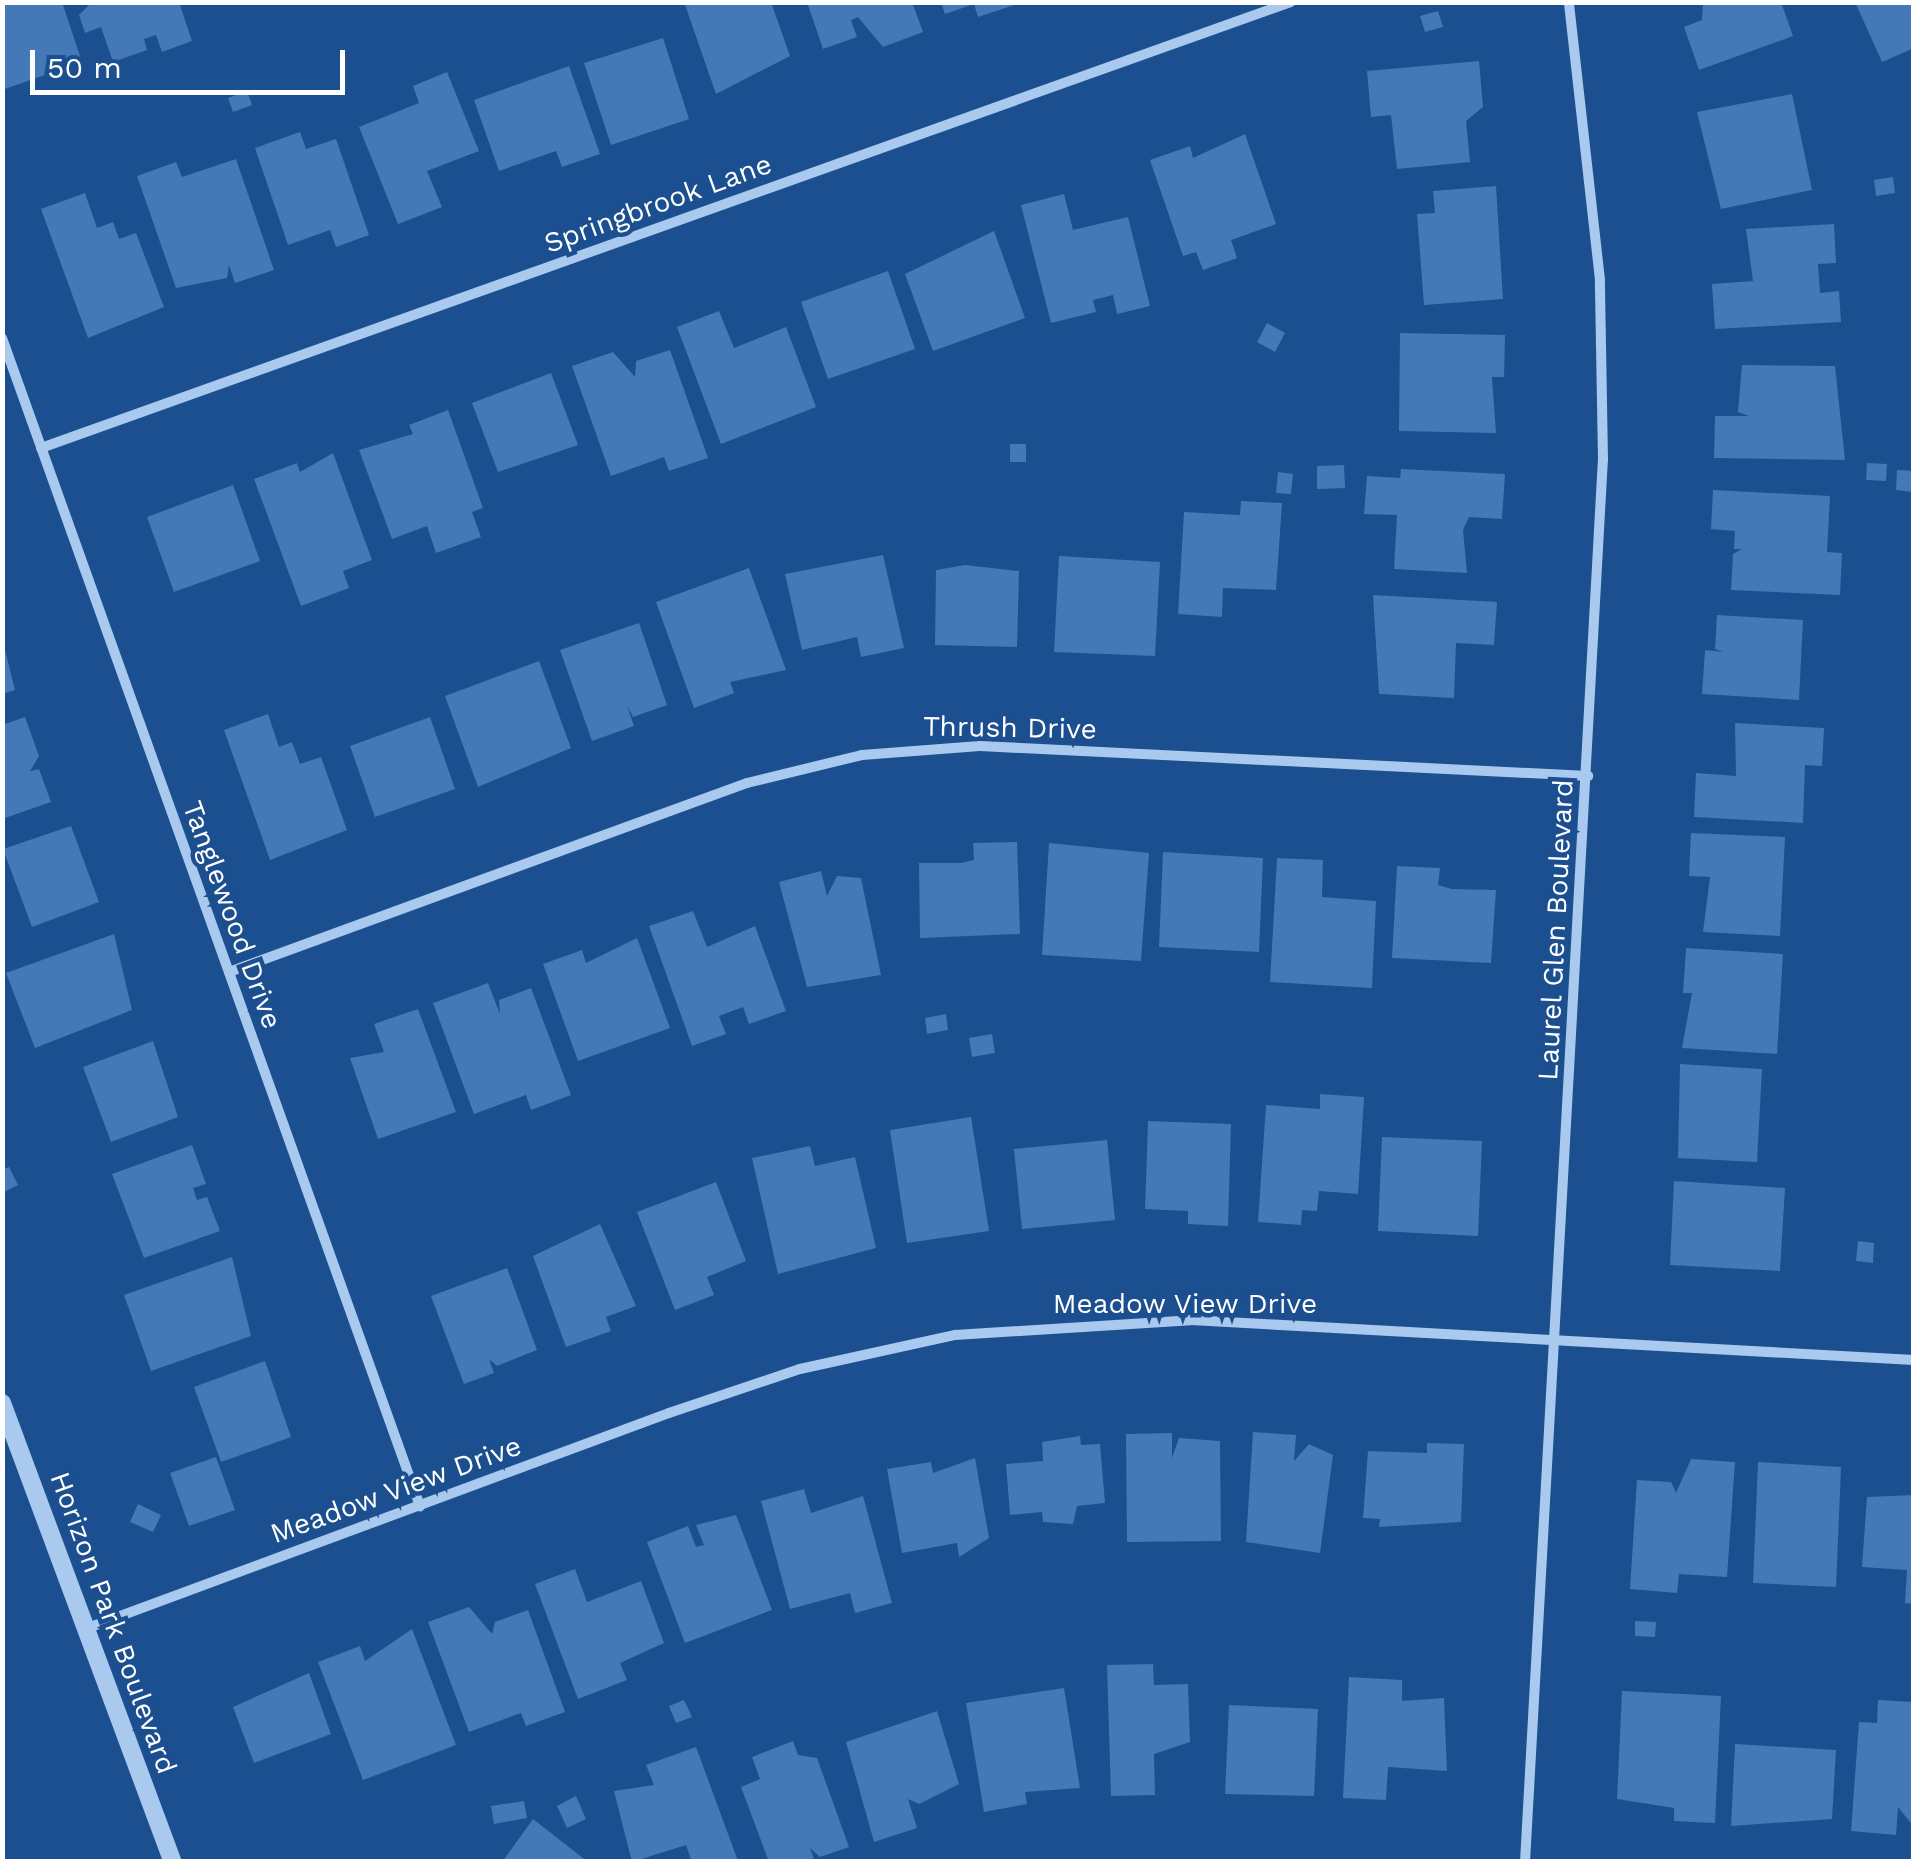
<!DOCTYPE html>
<style>
body{margin:0}
#map{position:relative;width:1916px;height:1864px;overflow:hidden;background:#1b4f8f;font-family:"Work Sans",sans-serif}
div>[style]{position:absolute}
.building>*{inset:0;background:#4478b7}
.minor>*{height:10px;margin:-5px;padding:0 5px;transform-origin:5px;border-radius:5px;background:#a9c9ee}
.tertiary>*{height:18px;margin:-9px;padding:0 9px;transform-origin:9px;border-radius:9px;background:#a9c9ee}
span{translate:-50% -50%;white-space:nowrap;text-align:center;line-height:1.15;-webkit-text-stroke:9px #1b4f8f;paint-order:stroke}
.street-label{font-size:28px;color:#fff}
.frame{position:absolute;inset:0;border:5px solid #fff;pointer-events:none}
.scale{position:absolute;left:30px;top:50px;width:315px;height:45px;box-sizing:border-box;border:5px solid #fff;border-top:0;padding-left:12px;font-size:30px;line-height:35px;white-space:nowrap;color:#fff;-webkit-text-stroke:8px #1b4f8f;paint-order:stroke}
</style>
<div id="map">
<div class="building">
<div style="clip-path:polygon(62px 2px,82px 62px,2px 90px,2px 5px)"></div>
<div style="clip-path:polygon(92px 2px,179px 2px,192px 41px,162px 52px,156px 35px,144px 39px,147px 50px,113px 62px,101px 27px,85px 33px,79px 15px)"></div>
<div style="clip-path:polygon(684px 2px,771px 2px,790px 56px,716px 94px)"></div>
<div style="clip-path:polygon(807px 2px,912px 2px,923px 32px,883px 47px,858px 17px,851px 20px,857px 37px,823px 49px)"></div>
<div style="clip-path:polygon(941px 2px,1019px 2px,1020px 3px,978px 17px,974px 4px,945px 14px)"></div>
<div style="clip-path:polygon(1703px 2px,1781px 2px,1793px 36px,1699px 70px,1684px 27px,1702px 20px)"></div>
<div style="clip-path:polygon(1855px 2px,1914px 2px,1914px 48px,1882px 62px)"></div>
<div style="clip-path:polygon(1438px 11px,1443px 27px,1425px 32px,1420px 16px)"></div>
<div style="clip-path:polygon(663px 38px,689px 119px,611px 145px,584px 63px)"></div>
<div style="clip-path:polygon(1479px 61px,1483px 107px,1466px 121px,1470px 162px,1397px 169px,1391px 115px,1371px 117px,1367px 71px)"></div>
<div style="clip-path:polygon(569px 66px,600px 154px,562px 167px,556px 151px,499px 171px,474px 100px)"></div>
<div style="clip-path:polygon(447px 72px,479px 151px,427px 171px,442px 207px,398px 224px,359px 127px,419px 103px,413px 86px)"></div>
<div style="clip-path:polygon(247px 91px,252px 105px,233px 112px,228px 98px)"></div>
<div style="clip-path:polygon(1792px 94px,1812px 190px,1721px 209px,1697px 112px)"></div>
<div style="clip-path:polygon(300px 132px,306px 149px,336px 139px,369px 235px,336px 247px,330px 230px,288px 245px,255px 148px)"></div>
<div style="clip-path:polygon(1245px 134px,1276px 224px,1231px 240px,1237px 258px,1203px 270px,1196px 252px,1183px 256px,1150px 160px,1190px 146px,1193px 158px)"></div>
<div style="clip-path:polygon(236px 159px,274px 270px,235px 283px,229px 265px,227px 278px,176px 288px,137px 176px,176px 162px,182px 177px)"></div>
<div style="clip-path:polygon(1893px 177px,1895px 193px,1876px 196px,1874px 180px)"></div>
<div style="clip-path:polygon(1496px 186px,1503px 299px,1424px 305px,1417px 214px,1435px 213px,1433px 191px)"></div>
<div style="clip-path:polygon(85px 193px,97px 228px,113px 222px,119px 239px,136px 233px,164px 307px,88px 338px,41px 209px)"></div>
<div style="clip-path:polygon(1064px 194px,1073px 230px,1128px 217px,1150px 306px,1117px 314px,1113px 295px,1093px 300px,1096px 312px,1051px 323px,1021px 205px)"></div>
<div style="clip-path:polygon(1834px 224px,1836px 263px,1818px 264px,1820px 293px,1839px 291px,1841px 322px,1715px 329px,1712px 284px,1753px 281px,1746px 229px)"></div>
<div style="clip-path:polygon(994px 231px,1025px 318px,933px 351px,905px 274px)"></div>
<div style="clip-path:polygon(888px 271px,915px 349px,828px 379px,801px 302px)"></div>
<div style="clip-path:polygon(719px 311px,734px 348px,786px 327px,816px 407px,721px 444px,677px 327px)"></div>
<div style="clip-path:polygon(1267px 323px,1285px 333px,1275px 352px,1257px 342px)"></div>
<div style="clip-path:polygon(1400px 333px,1505px 335px,1504px 377px,1492px 377px,1496px 433px,1399px 431px)"></div>
<div style="clip-path:polygon(670px 350px,708px 458px,669px 471px,664px 457px,611px 476px,572px 366px,613px 352px,635px 377px,636px 361px)"></div>
<div style="clip-path:polygon(1742px 365px,1835px 366px,1845px 460px,1714px 458px,1715px 416px,1749px 416px,1738px 412px)"></div>
<div style="clip-path:polygon(551px 373px,578px 445px,498px 472px,472px 403px)"></div>
<div style="clip-path:polygon(448px 410px,483px 508px,472px 512px,481px 537px,436px 553px,427px 526px,392px 539px,359px 450px,413px 434px,409px 425px)"></div>
<div style="clip-path:polygon(1010px 444px,1026px 444px,1026px 462px,1010px 462px)"></div>
<div style="clip-path:polygon(333px 453px,372px 560px,343px 571px,349px 588px,301px 606px,254px 479px,297px 463px,300px 472px)"></div>
<div style="clip-path:polygon(1867px 463px,1887px 464px,1886px 481px,1866px 480px)"></div>
<div style="clip-path:polygon(1344px 465px,1345px 488px,1317px 489px,1317px 466px)"></div>
<div style="clip-path:polygon(1401px 469px,1505px 474px,1502px 519px,1469px 517px,1463px 530px,1467px 573px,1394px 569px,1397px 515px,1364px 514px,1367px 476px,1400px 478px)"></div>
<div style="clip-path:polygon(1897px 470px,1914px 471px,1913px 492px,1896px 490px)"></div>
<div style="clip-path:polygon(1278px 472px,1293px 474px,1291px 494px,1276px 493px)"></div>
<div style="clip-path:polygon(233px 485px,260px 561px,174px 592px,147px 517px)"></div>
<div style="clip-path:polygon(1713px 490px,1830px 496px,1827px 552px,1842px 553px,1840px 595px,1731px 590px,1733px 554px,1742px 549px,1734px 549px,1735px 531px,1711px 529px)"></div>
<div style="clip-path:polygon(1241px 501px,1282px 503px,1276px 590px,1223px 588px,1222px 617px,1178px 614px,1184px 512px,1240px 515px)"></div>
<div style="clip-path:polygon(883px 555px,904px 648px,861px 657px,857px 637px,802px 650px,785px 574px)"></div>
<div style="clip-path:polygon(1059px 556px,1160px 562px,1155px 656px,1054px 652px)"></div>
<div style="clip-path:polygon(965px 565px,1019px 571px,1017px 647px,935px 645px,936px 570px)"></div>
<div style="clip-path:polygon(749px 568px,786px 670px,730px 682px,734px 693px,694px 708px,656px 602px)"></div>
<div style="clip-path:polygon(1373px 595px,1497px 602px,1494px 645px,1456px 643px,1454px 698px,1379px 694px)"></div>
<div style="clip-path:polygon(1717px 615px,1803px 620px,1799px 700px,1702px 694px,1705px 650px,1724px 652px,1715px 649px)"></div>
<div style="clip-path:polygon(639px 623px,667px 705px,633px 717px,627px 705px,634px 726px,592px 741px,560px 650px)"></div>
<div style="clip-path:polygon(2px 638px,15px 690px,2px 694px)"></div>
<div style="clip-path:polygon(539px 661px,571px 748px,478px 787px,445px 696px)"></div>
<div style="clip-path:polygon(268px 714px,279px 747px,292px 742px,300px 764px,321px 757px,347px 830px,270px 860px,224px 730px)"></div>
<div style="clip-path:polygon(25px 717px,39px 756px,30px 771px,39px 769px,51px 802px,2px 819px,2px 725px)"></div>
<div style="clip-path:polygon(430px 717px,455px 789px,375px 817px,350px 746px)"></div>
<div style="clip-path:polygon(1735px 723px,1824px 728px,1822px 766px,1805px 765px,1803px 823px,1694px 817px,1696px 773px,1736px 776px)"></div>
<div style="clip-path:polygon(71px 826px,99px 902px,32px 927px,3px 849px)"></div>
<div style="clip-path:polygon(1691px 833px,1785px 837px,1780px 936px,1703px 932px,1710px 877px,1689px 876px)"></div>
<div style="clip-path:polygon(1017px 842px,1020px 934px,920px 938px,919px 863px,961px 863px,974px 860px,973px 843px)"></div>
<div style="clip-path:polygon(1049px 843px,1149px 853px,1141px 961px,1042px 955px)"></div>
<div style="clip-path:polygon(1163px 852px,1263px 858px,1259px 952px,1159px 947px)"></div>
<div style="clip-path:polygon(1277px 858px,1323px 860px,1322px 897px,1376px 901px,1372px 988px,1270px 982px)"></div>
<div style="clip-path:polygon(1397px 866px,1440px 868px,1438px 885px,1452px 889px,1496px 890px,1491px 963px,1392px 958px)"></div>
<div style="clip-path:polygon(821px 871px,827px 896px,837px 876px,861px 878px,881px 975px,807px 987px,779px 882px)"></div>
<div style="clip-path:polygon(693px 911px,707px 947px,755px 926px,786px 1011px,749px 1024px,743px 1007px,719px 1016px,726px 1034px,692px 1046px,649px 926px)"></div>
<div style="clip-path:polygon(114px 934px,132px 1010px,35px 1048px,6px 973px)"></div>
<div style="clip-path:polygon(637px 938px,670px 1028px,578px 1061px,543px 964px,582px 950px,586px 963px)"></div>
<div style="clip-path:polygon(1686px 948px,1783px 954px,1777px 1054px,1682px 1048px,1692px 993px,1683px 993px)"></div>
<div style="clip-path:polygon(488px 983px,500px 1014px,499px 1000px,531px 988px,571px 1095px,531px 1110px,526px 1095px,474px 1114px,433px 1003px)"></div>
<div style="clip-path:polygon(418px 1009px,456px 1112px,378px 1139px,350px 1058px,384px 1052px,374px 1024px)"></div>
<div style="clip-path:polygon(946px 1014px,948px 1030px,927px 1034px,925px 1018px)"></div>
<div style="clip-path:polygon(992px 1034px,995px 1053px,972px 1057px,969px 1038px)"></div>
<div style="clip-path:polygon(153px 1041px,178px 1117px,111px 1142px,83px 1067px)"></div>
<div style="clip-path:polygon(1680px 1064px,1762px 1069px,1757px 1162px,1678px 1158px)"></div>
<div style="clip-path:polygon(1320px 1094px,1364px 1097px,1358px 1194px,1319px 1191px,1317px 1211px,1302px 1210px,1301px 1225px,1258px 1222px,1266px 1105px,1320px 1109px)"></div>
<div style="clip-path:polygon(971px 1117px,989px 1231px,907px 1243px,890px 1130px)"></div>
<div style="clip-path:polygon(1148px 1121px,1231px 1124px,1228px 1226px,1188px 1224px,1188px 1211px,1145px 1209px)"></div>
<div style="clip-path:polygon(1382px 1137px,1482px 1141px,1478px 1236px,1378px 1231px)"></div>
<div style="clip-path:polygon(1107px 1140px,1115px 1220px,1022px 1229px,1014px 1149px)"></div>
<div style="clip-path:polygon(192px 1145px,206px 1184px,193px 1188px,197px 1200px,207px 1197px,220px 1231px,144px 1258px,112px 1174px)"></div>
<div style="clip-path:polygon(810px 1146px,815px 1166px,855px 1157px,876px 1248px,778px 1274px,752px 1158px)"></div>
<div style="clip-path:polygon(9px 1167px,18px 1185px,4px 1192px,2px 1170px)"></div>
<div style="clip-path:polygon(1674px 1181px,1785px 1188px,1780px 1271px,1670px 1265px)"></div>
<div style="clip-path:polygon(716px 1182px,746px 1261px,707px 1277px,714px 1295px,675px 1310px,637px 1212px)"></div>
<div style="clip-path:polygon(600px 1224px,636px 1306px,606px 1317px,611px 1331px,566px 1347px,533px 1256px)"></div>
<div style="clip-path:polygon(1858px 1241px,1874px 1243px,1873px 1263px,1856px 1261px)"></div>
<div style="clip-path:polygon(232px 1257px,251px 1336px,151px 1371px,124px 1295px)"></div>
<div style="clip-path:polygon(507px 1268px,537px 1350px,497px 1366px,489px 1359px,494px 1373px,464px 1384px,431px 1296px)"></div>
<div style="clip-path:polygon(265px 1361px,291px 1437px,221px 1462px,194px 1387px)"></div>
<div style="clip-path:polygon(1253px 1432px,1296px 1435px,1294px 1461px,1309px 1444px,1333px 1455px,1320px 1553px,1246px 1542px)"></div>
<div style="clip-path:polygon(1172px 1433px,1172px 1458px,1179px 1438px,1220px 1441px,1221px 1541px,1127px 1542px,1126px 1434px)"></div>
<div style="clip-path:polygon(1080px 1436px,1081px 1445px,1100px 1444px,1105px 1503px,1077px 1506px,1073px 1524px,1043px 1522px,1042px 1512px,1010px 1515px,1006px 1464px,1043px 1461px,1042px 1442px)"></div>
<div style="clip-path:polygon(1427px 1443px,1464px 1444px,1461px 1522px,1379px 1527px,1380px 1519px,1363px 1518px,1368px 1451px,1427px 1453px)"></div>
<div style="clip-path:polygon(216px 1457px,235px 1510px,189px 1526px,170px 1473px)"></div>
<div style="clip-path:polygon(975px 1458px,989px 1538px,959px 1557px,957px 1543px,902px 1553px,887px 1469px,931px 1462px,933px 1473px)"></div>
<div style="clip-path:polygon(1691px 1459px,1735px 1462px,1727px 1577px,1679px 1574px,1677px 1593px,1630px 1589px,1637px 1480px,1671px 1482px,1676px 1493px)"></div>
<div style="clip-path:polygon(1758px 1462px,1841px 1467px,1836px 1587px,1753px 1583px)"></div>
<div style="clip-path:polygon(804px 1489px,811px 1513px,863px 1496px,892px 1603px,855px 1613px,850px 1593px,790px 1609px,761px 1501px)"></div>
<div style="clip-path:polygon(1914px 1495px,1914px 1604px,1905px 1603px,1907px 1570px,1862px 1567px,1867px 1497px)"></div>
<div style="clip-path:polygon(138px 1504px,161px 1515px,153px 1532px,130px 1522px)"></div>
<div style="clip-path:polygon(736px 1515px,772px 1610px,685px 1643px,647px 1542px,688px 1526px,696px 1547px,704px 1545px,696px 1525px)"></div>
<div style="clip-path:polygon(575px 1569px,587px 1602px,641px 1581px,664px 1643px,620px 1663px,627px 1680px,578px 1699px,535px 1584px)"></div>
<div style="clip-path:polygon(469px 1607px,492px 1634px,495px 1622px,528px 1610px,565px 1712px,526px 1726px,521px 1713px,469px 1732px,428px 1622px)"></div>
<div style="clip-path:polygon(1635px 1621px,1656px 1622px,1655px 1637px,1635px 1636px)"></div>
<div style="clip-path:polygon(412px 1629px,456px 1745px,363px 1780px,318px 1662px,360px 1646px,365px 1661px)"></div>
<div style="clip-path:polygon(1153px 1664px,1154px 1685px,1188px 1684px,1190px 1742px,1154px 1754px,1155px 1795px,1111px 1796px,1107px 1665px)"></div>
<div style="clip-path:polygon(309px 1673px,331px 1734px,254px 1763px,233px 1707px)"></div>
<div style="clip-path:polygon(1349px 1677px,1402px 1680px,1402px 1701px,1444px 1698px,1447px 1771px,1388px 1767px,1386px 1800px,1343px 1798px)"></div>
<div style="clip-path:polygon(1064px 1688px,1080px 1788px,1025px 1792px,1027px 1804px,984px 1812px,966px 1703px)"></div>
<div style="clip-path:polygon(1622px 1691px,1721px 1696px,1715px 1823px,1674px 1821px,1674px 1808px,1617px 1799px)"></div>
<div style="clip-path:polygon(684px 1700px,692px 1717px,676px 1723px,669px 1706px)"></div>
<div style="clip-path:polygon(1878px 1700px,1914px 1702px,1914px 1827px,1898px 1807px,1896px 1835px,1851px 1831px,1859px 1722px,1877px 1723px)"></div>
<div style="clip-path:polygon(1229px 1705px,1318px 1709px,1314px 1796px,1225px 1794px)"></div>
<div style="clip-path:polygon(937px 1711px,959px 1784px,919px 1804px,908px 1799px,917px 1828px,874px 1842px,846px 1742px)"></div>
<div style="clip-path:polygon(793px 1741px,798px 1755px,817px 1758px,849px 1847px,820px 1857px,810px 1848px,815px 1862px,769px 1862px,741px 1787px,760px 1779px,752px 1757px)"></div>
<div style="clip-path:polygon(1735px 1744px,1836px 1750px,1832px 1819px,1731px 1826px)"></div>
<div style="clip-path:polygon(696px 1747px,738px 1861px,692px 1862px,686px 1845px,632px 1862px,614px 1791px,654px 1785px,646px 1765px)"></div>
<div style="clip-path:polygon(576px 1796px,586px 1819px,567px 1828px,557px 1806px)"></div>
<div style="clip-path:polygon(524px 1801px,527px 1818px,494px 1824px,491px 1806px)"></div>
<div style="clip-path:polygon(533px 1819px,588px 1862px,502px 1862px)"></div>
</div>
<div class="minor">
<div style="left:2px;top:338px;width:1241px;rotate:70.31deg"></div>
<div style="left:41px;top:448px;width:1327px;rotate:-19.64deg"></div>
<div style="left:229px;top:972px;width:551px;rotate:-20.05deg"></div>
<div style="left:747px;top:783px;width:118px;rotate:-13.7deg"></div>
<div style="left:862px;top:755px;width:118px;rotate:-4.4deg"></div>
<div style="left:980px;top:746px;width:609px;rotate:2.82deg"></div>
<div style="left:85px;top:1629px;width:623px;rotate:-20.3deg"></div>
<div style="left:669px;top:1413px;width:138px;rotate:-18.6deg"></div>
<div style="left:800px;top:1369px;width:159px;rotate:-12.4deg"></div>
<div style="left:955px;top:1335px;width:236px;rotate:-3.6deg"></div>
<div style="left:1191px;top:1320px;width:724px;rotate:3.17deg"></div>
<div style="left:1525px;top:1862px;width:1404px;rotate:-86.82deg"></div>
<div style="left:1603px;top:460px;width:180px;rotate:-91deg"></div>
<div style="left:1600px;top:280px;width:280px;rotate:-96.4deg"></div>
</div>
<div class="tertiary">
<div style="left:2px;top:1403px;width:490px;rotate:69.6deg"></div>
</div>
<div class="street-label">
<span style="left:658px;top:204px;rotate:-20deg">Springbrook Lane</span>
<span style="left:1010px;top:728px;rotate:1deg">Thrush Drive</span>
<span style="left:232px;top:915px;rotate:70deg">Tanglewood Drive</span>
<span style="left:1556px;top:930px;rotate:-87deg">Laurel Glen Boulevard</span>
<span style="left:1185px;top:1304px">Meadow View Drive</span>
<span style="left:396px;top:1490px;rotate:-20deg">Meadow View Drive</span>
<span style="left:113px;top:1623px;rotate:70deg">Horizon Park Boulevard</span>
</div>
<div class="frame"></div>
<div class="scale">50 m</div>
</div>
